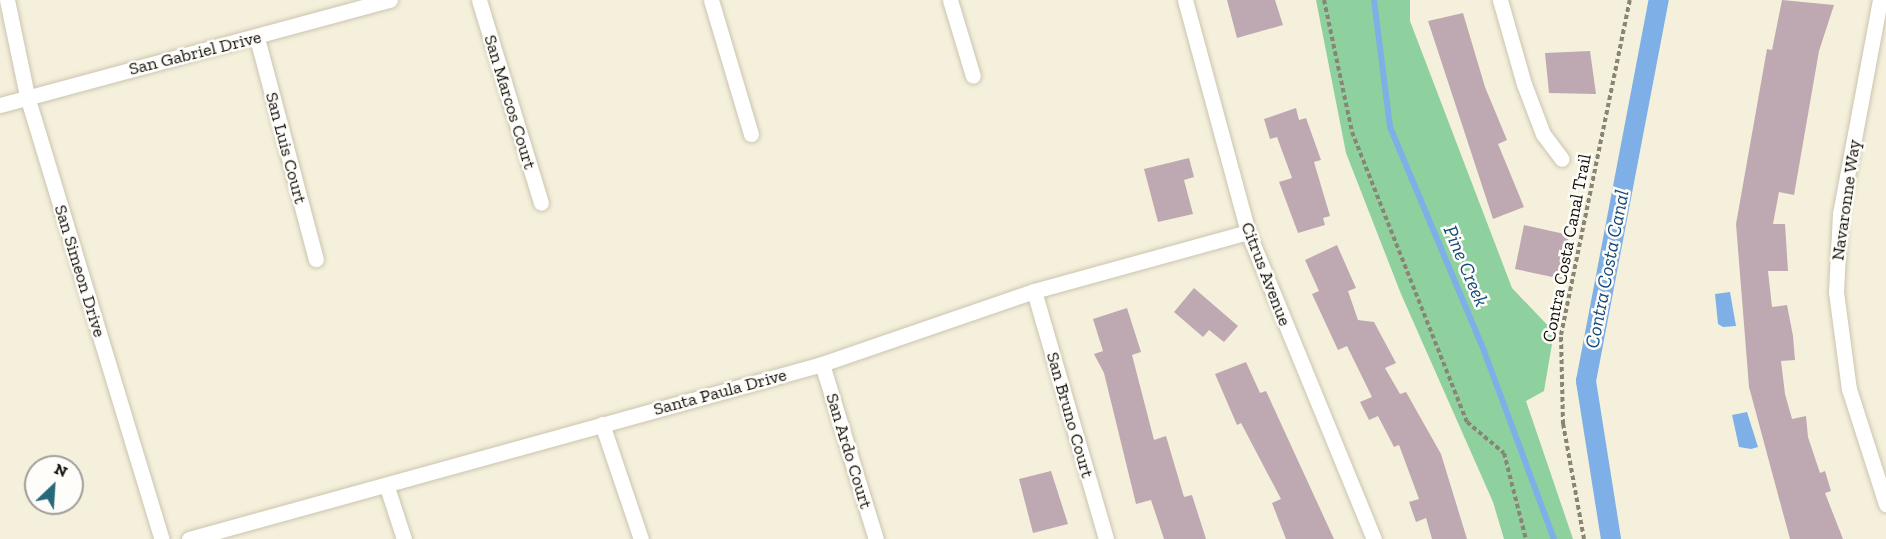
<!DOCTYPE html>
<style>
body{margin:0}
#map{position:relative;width:1886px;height:539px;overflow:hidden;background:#f5f0db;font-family:"Zilla Slab",serif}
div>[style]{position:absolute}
.green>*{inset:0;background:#8fd09f}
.water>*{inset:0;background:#7eb0e7}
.stream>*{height:6px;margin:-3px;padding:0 3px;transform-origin:3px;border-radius:3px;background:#7eb0e7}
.canal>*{height:20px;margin:-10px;padding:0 10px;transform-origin:10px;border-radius:10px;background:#7eb0e7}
.building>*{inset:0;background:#bea9b3}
.path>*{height:4px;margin-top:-2px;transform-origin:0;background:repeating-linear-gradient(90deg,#888576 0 4.5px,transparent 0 7.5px)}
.roads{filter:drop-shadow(0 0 2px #cac4b0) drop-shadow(0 0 2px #cac4b0)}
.minor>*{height:15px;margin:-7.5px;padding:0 7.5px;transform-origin:7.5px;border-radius:7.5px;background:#fff}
span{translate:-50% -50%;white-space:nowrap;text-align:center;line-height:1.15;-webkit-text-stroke:5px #fefdf9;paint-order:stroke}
.street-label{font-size:18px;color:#110f08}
.water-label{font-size:20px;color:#13497b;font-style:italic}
.north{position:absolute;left:24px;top:455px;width:60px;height:60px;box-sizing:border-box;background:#fefdf9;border:2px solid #9f9e99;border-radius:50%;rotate:25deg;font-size:16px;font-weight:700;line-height:24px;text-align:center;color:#110f08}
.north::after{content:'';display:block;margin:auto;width:21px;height:27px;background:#26697b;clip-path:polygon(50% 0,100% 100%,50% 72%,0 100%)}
</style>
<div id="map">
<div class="green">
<div style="clip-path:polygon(1316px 0,1410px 0,1410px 21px,1512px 288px,1554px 332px,1544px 391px,1526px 401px,1573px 539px,1504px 539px,1493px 502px,1401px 294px,1346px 153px)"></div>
</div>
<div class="water">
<div style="clip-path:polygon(1730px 292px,1736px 326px,1723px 327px,1718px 324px,1715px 294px)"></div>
<div style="clip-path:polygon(1747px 412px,1758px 447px,1751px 449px,1739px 447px,1732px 415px)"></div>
</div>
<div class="stream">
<div style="left:1374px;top:0;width:128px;rotate:82.8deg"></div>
<div style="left:1390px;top:127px;width:243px;rotate:67.2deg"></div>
<div style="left:1484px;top:351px;width:201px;rotate:69.6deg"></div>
</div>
<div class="canal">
<div style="left:1611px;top:539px;width:160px;rotate:-99deg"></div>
<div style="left:1586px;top:381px;width:388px;rotate:-79.2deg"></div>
</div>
<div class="building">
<div style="clip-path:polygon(1227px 0,1275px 0,1283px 25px,1237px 38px)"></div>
<div style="clip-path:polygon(1782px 0,1834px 5px,1819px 51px,1794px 195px,1779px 192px,1773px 224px,1785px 224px,1788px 271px,1768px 271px,1772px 307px,1787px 305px,1793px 336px,1795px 360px,1781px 361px,1785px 394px,1792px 419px,1806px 416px,1808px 437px,1820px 473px,1825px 471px,1831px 491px,1825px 493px,1843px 539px,1790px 539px,1749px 387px,1736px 224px,1767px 49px,1772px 50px)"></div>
<div style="clip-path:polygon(1463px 13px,1485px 87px,1507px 140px,1498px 144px,1524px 207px,1493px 219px,1428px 21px)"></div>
<div style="clip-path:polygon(1590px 51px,1596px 94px,1549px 93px,1545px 53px)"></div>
<div style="clip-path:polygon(1296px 108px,1299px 120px,1306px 118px,1321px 160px,1314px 162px,1330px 216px,1323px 218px,1325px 225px,1298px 233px,1279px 182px,1292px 178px,1277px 137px,1270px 139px,1264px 119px)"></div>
<div style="clip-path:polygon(1189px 158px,1194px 177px,1184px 180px,1193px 214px,1158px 222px,1144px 169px)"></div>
<div style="clip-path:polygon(1524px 225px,1569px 235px,1562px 279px,1515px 269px)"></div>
<div style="clip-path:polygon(1337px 245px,1356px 288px,1348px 291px,1358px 320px,1374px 322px,1396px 363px,1385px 368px,1400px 394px,1406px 392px,1441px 454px,1467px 539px,1432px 539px,1426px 518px,1416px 522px,1409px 502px,1419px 499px,1399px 445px,1394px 447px,1378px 416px,1369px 420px,1360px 402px,1372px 397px,1347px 346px,1338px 350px,1312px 294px,1319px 291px,1305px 260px)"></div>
<div style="clip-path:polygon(1194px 288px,1238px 326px,1224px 342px,1209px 330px,1203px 337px,1174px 312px)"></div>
<div style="clip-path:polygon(1127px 308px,1141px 352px,1132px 355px,1154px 440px,1166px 436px,1184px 497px,1192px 495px,1206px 539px,1164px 539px,1151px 500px,1136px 504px,1104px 373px,1094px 354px,1103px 351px,1093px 319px)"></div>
<div style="clip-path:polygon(1246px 362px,1260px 393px,1266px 391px,1334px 539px,1286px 539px,1272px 503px,1281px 499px,1241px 423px,1237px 425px,1215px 374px)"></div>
<div style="clip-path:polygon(1051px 471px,1068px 524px,1033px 533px,1019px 479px)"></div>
</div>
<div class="path">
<div style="left:1324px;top:0;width:135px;rotate:78deg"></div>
<div style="left:1352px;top:132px;width:312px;rotate:68.4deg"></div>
<div style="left:1467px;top:422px;width:48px;rotate:40deg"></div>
<div style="left:1504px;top:453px;width:89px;rotate:75.7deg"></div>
<div style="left:1584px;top:539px;width:117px;rotate:-100.3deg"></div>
<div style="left:1563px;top:424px;width:89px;rotate:-91.3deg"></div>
<div style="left:1561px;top:335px;width:342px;rotate:-78.4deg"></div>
</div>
<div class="roads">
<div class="minor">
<div style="left:7px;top:0;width:98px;rotate:78.2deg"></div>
<div style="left:27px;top:96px;width:463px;rotate:73.1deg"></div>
<div style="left:479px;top:0;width:212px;rotate:73deg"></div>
<div style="left:711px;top:0;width:140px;rotate:73.4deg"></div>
<div style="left:950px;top:0;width:79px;rotate:73.2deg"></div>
<div style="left:1185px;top:0;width:240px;rotate:74.8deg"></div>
<div style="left:1248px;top:232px;width:332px;rotate:67.7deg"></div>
<div style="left:1500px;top:0;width:87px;rotate:74.1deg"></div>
<div style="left:1524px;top:84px;width:53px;rotate:69.2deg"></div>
<div style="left:1543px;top:134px;width:31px;rotate:53deg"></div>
<div style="left:1880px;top:0;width:217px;rotate:100.6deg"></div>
<div style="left:1840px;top:213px;width:79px;rotate:92.9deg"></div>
<div style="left:1836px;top:292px;width:98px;rotate:82.4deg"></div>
<div style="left:1849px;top:389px;width:121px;rotate:72.2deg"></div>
<div style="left:257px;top:38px;width:229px;rotate:75.1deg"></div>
<div style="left:0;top:105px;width:404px;rotate:-15.1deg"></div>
<div style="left:1034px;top:291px;width:258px;rotate:73.8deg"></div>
<div style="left:822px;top:364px;width:183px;rotate:72.9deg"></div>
<div style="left:602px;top:424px;width:121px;rotate:71.3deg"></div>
<div style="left:387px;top:487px;width:55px;rotate:71.9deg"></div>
<div style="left:189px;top:539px;width:657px;rotate:-15.45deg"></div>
<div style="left:822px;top:364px;width:224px;rotate:-19deg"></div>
<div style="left:1034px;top:291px;width:222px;rotate:-15.4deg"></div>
</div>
</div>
<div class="street-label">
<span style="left:195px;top:53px;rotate:-14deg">San Gabriel Drive</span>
<span style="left:510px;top:102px;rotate:73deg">San Marcos Court</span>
<span style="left:286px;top:148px;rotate:75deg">San Luis Court</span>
<span style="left:1846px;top:200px;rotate:-82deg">Navaronne Way</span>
<span style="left:1567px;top:248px;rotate:-79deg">Contra Costa Canal Trail</span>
<span style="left:80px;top:271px;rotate:73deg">San Simeon Drive</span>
<span style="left:1266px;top:274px;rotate:69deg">Citrus Avenue</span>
<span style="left:720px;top:392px;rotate:-15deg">Santa Paula Drive</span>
<span style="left:1070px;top:415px;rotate:74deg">San Bruno Court</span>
<span style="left:849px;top:451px;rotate:73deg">San Ardo Court</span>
</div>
<div class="water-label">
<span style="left:1466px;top:266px;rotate:67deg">Pine Creek</span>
<span style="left:1607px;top:269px;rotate:-79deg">Contra Costa Canal</span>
</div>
<div class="north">N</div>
</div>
